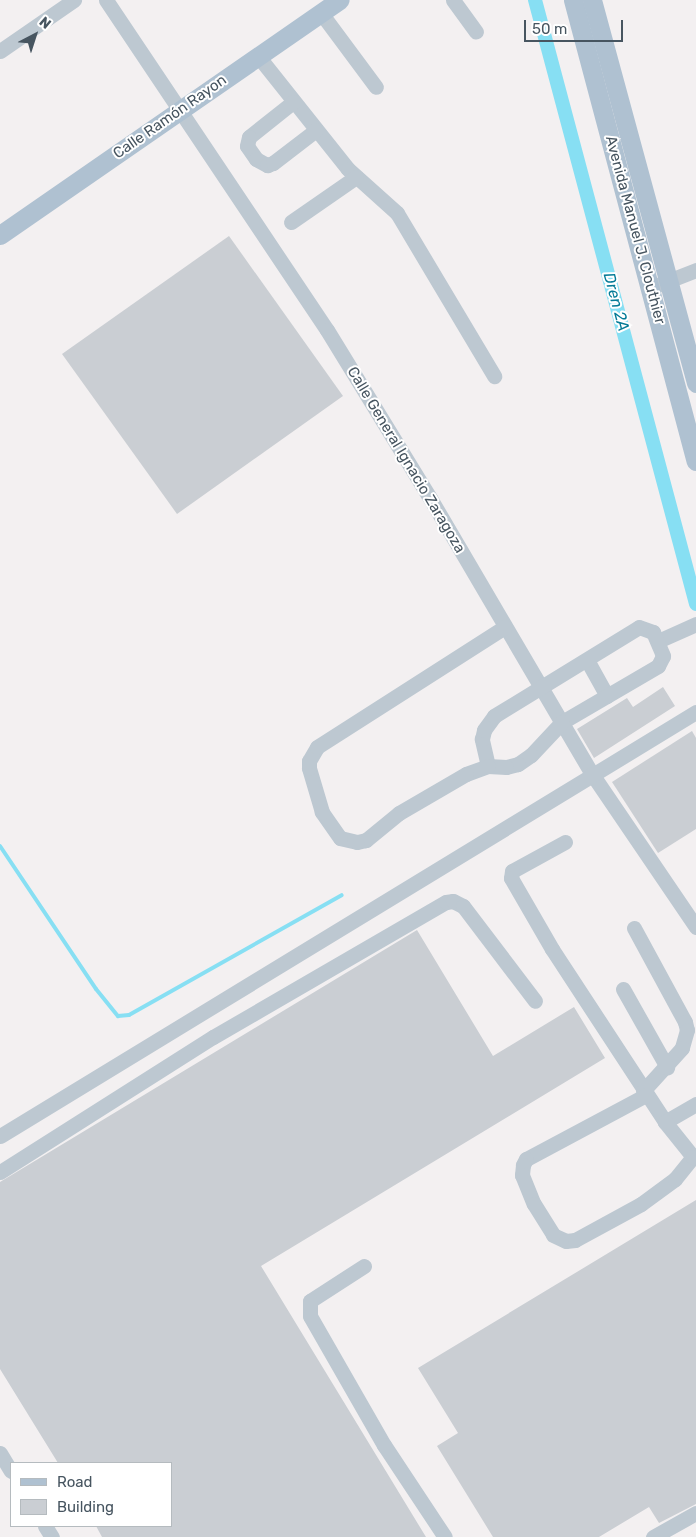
<!DOCTYPE html>
<meta charset="utf-8">
<style>
body{margin:0}
#map{position:relative;width:696px;height:1537px;overflow:hidden;background:#f3f0f1;font-family:Rubik,sans-serif}
div>[style]{position:absolute}
.stream>*{height:4px;margin:-2px;padding:0 2px;transform-origin:2px;border-radius:2px;background:#87dff3}
.canal>*{height:14px;margin:-7px;padding:0 7px;transform-origin:7px;border-radius:7px;background:#87dff3}
.building>*{inset:0;background:#caced3}
.minor>*{height:15px;margin:-7.5px;padding:0 7.5px;transform-origin:7.5px;border-radius:7.5px;background:#bdc8d1}
.major>*{height:19px;margin:-9.5px;padding:0 9.5px;transform-origin:9.5px;border-radius:9.5px;background:#afc1d1}
span{translate:-50% -50%;white-space:nowrap;text-align:center;line-height:1.15;-webkit-text-stroke:4px #fff;paint-order:stroke}
.street-label{font-size:15px;color:#475560}
.water-label{font-size:16px;color:#057b97;font-style:italic}
.legend{position:absolute;left:10px;top:1462px;width:162px;height:65px;box-sizing:border-box;background:#fff;border:1px solid #b5bbbf;margin:0;padding:6px 9px;list-style:none;font-size:15px;color:#475560}
.legend li{display:flex;align-items:center;gap:10px;height:25px}
.legend b{width:25px;border:1px solid #b5bbbf}
.north{position:absolute;left:10px;top:10px;width:50px;height:50px;-webkit-text-stroke:4px #fff;paint-order:stroke;rotate:40deg;font-size:14px;font-weight:700;line-height:20px;text-align:center;color:#475560}
.north::after{content:'';display:block;margin:auto;width:18px;height:22px;background:#475560;clip-path:polygon(50% 0,100% 100%,50% 72%,0 100%)}
.scale{position:absolute;left:524px;top:20px;width:99px;height:22px;box-sizing:border-box;border:2px solid #475560;border-top:0;padding-left:6px;font-size:15px;line-height:18px;white-space:nowrap;color:#475560;-webkit-text-stroke:4px #fff;paint-order:stroke}
</style>
<div id="map">
<div class="stream">
<div style="left:0;top:846px;width:172px;rotate:56.1deg"></div>
<div style="left:96px;top:989px;width:35px;rotate:51deg"></div>
<div style="left:118px;top:1016px;width:11px;rotate:-5deg"></div>
<div style="left:129px;top:1015px;width:244px;rotate:-29.4deg"></div>
</div>
<div class="canal">
<div style="left:535px;top:0;width:625px;rotate:75.07deg"></div>
</div>
<div class="building">
<div style="clip-path:polygon(229px 236px,343px 396px,177px 514px,62px 354px)"></div>
<div style="clip-path:polygon(663px 687px,675px 706px,594px 758px,577px 729px,627px 698px,633px 707px)"></div>
<div style="clip-path:polygon(692px 731px,696px 738px,696px 829px,658px 853px,612px 782px)"></div>
<div style="clip-path:polygon(417px 930px,493px 1056px,574px 1007px,605px 1058px,261px 1266px,426px 1537px,102px 1537px,96px 1526px,171px 1526px,171px 1463px,58px 1463px,0 1369px,0 1182px)"></div>
<div style="clip-path:polygon(696px 1200px,696px 1504px,659px 1523px,649px 1507px,599px 1537px,493px 1537px,437px 1446px,458px 1433px,418px 1368px)"></div>
</div>
<div class="minor">
<div style="left:106px;top:0;width:397px;rotate:56.2deg"></div>
<div style="left:327px;top:330px;width:197px;rotate:58.5deg"></div>
<div style="left:430px;top:498px;width:320px;rotate:59.6deg"></div>
<div style="left:592px;top:774px;width:185px;rotate:55.8deg"></div>
<div style="left:453px;top:0;width:39px;rotate:54deg"></div>
<div style="left:321px;top:13px;width:92px;rotate:53.4deg"></div>
<div style="left:0;top:51px;width:90px;rotate:-34.6deg"></div>
<div style="left:258px;top:56px;width:144px;rotate:51.5deg"></div>
<div style="left:348px;top:169px;width:66px;rotate:41.9deg"></div>
<div style="left:397px;top:213px;width:190px;rotate:59.2deg"></div>
<div style="left:293px;top:102px;width:56px;rotate:141.5deg"></div>
<div style="left:249px;top:137px;width:9px;rotate:103deg"></div>
<div style="left:247px;top:146px;width:16px;rotate:55deg"></div>
<div style="left:256px;top:159px;width:13px;rotate:29deg"></div>
<div style="left:267px;top:165px;width:6px;rotate:-18deg"></div>
<div style="left:273px;top:163px;width:54px;rotate:-37.5deg"></div>
<div style="left:291px;top:222px;width:79px;rotate:-34.7deg"></div>
<div style="left:650px;top:288px;width:49px;rotate:-21.4deg"></div>
<div style="left:658px;top:641px;width:42px;rotate:-24.1deg"></div>
<div style="left:587px;top:660px;width:41px;rotate:60.9deg"></div>
<div style="left:488px;top:766px;width:28px;rotate:-103deg"></div>
<div style="left:482px;top:739px;width:9px;rotate:-77deg"></div>
<div style="left:484px;top:730px;width:17px;rotate:-54deg"></div>
<div style="left:494px;top:716px;width:170px;rotate:-31.5deg"></div>
<div style="left:639px;top:627px;width:15px;rotate:20deg"></div>
<div style="left:653px;top:632px;width:26px;rotate:67deg"></div>
<div style="left:663px;top:656px;width:11px;rotate:117deg"></div>
<div style="left:658px;top:666px;width:111px;rotate:149.7deg"></div>
<div style="left:562px;top:722px;width:45px;rotate:133.2deg"></div>
<div style="left:531px;top:755px;width:16px;rotate:145deg"></div>
<div style="left:518px;top:764px;width:12px;rotate:166deg"></div>
<div style="left:506px;top:767px;width:18px;rotate:-177deg"></div>
<div style="left:488px;top:766px;width:23px;rotate:160deg"></div>
<div style="left:466px;top:774px;width:78px;rotate:149.8deg"></div>
<div style="left:399px;top:813px;width:43px;rotate:140.7deg"></div>
<div style="left:366px;top:840px;width:9px;rotate:167deg"></div>
<div style="left:357px;top:842px;width:17px;rotate:-167deg"></div>
<div style="left:340px;top:838px;width:32px;rotate:-125deg"></div>
<div style="left:322px;top:812px;width:46px;rotate:-106.5deg"></div>
<div style="left:309px;top:768px;width:7px;rotate:-90deg"></div>
<div style="left:309px;top:761px;width:16px;rotate:-60deg"></div>
<div style="left:317px;top:747px;width:223px;rotate:-32.6deg"></div>
<div style="left:565px;top:842px;width:60px;rotate:151.3deg"></div>
<div style="left:512px;top:871px;width:7px;rotate:98deg"></div>
<div style="left:511px;top:878px;width:82px;rotate:60deg"></div>
<div style="left:552px;top:949px;width:207px;rotate:56.8deg"></div>
<div style="left:634px;top:928px;width:107px;rotate:61.5deg"></div>
<div style="left:685px;top:1022px;width:8px;rotate:76deg"></div>
<div style="left:687px;top:1030px;width:19px;rotate:106deg"></div>
<div style="left:682px;top:1048px;width:58px;rotate:132.2deg"></div>
<div style="left:623px;top:989px;width:90px;rotate:60.6deg"></div>
<div style="left:646px;top:1095px;width:136px;rotate:151.9deg"></div>
<div style="left:526px;top:1159px;width:7px;rotate:117deg"></div>
<div style="left:523px;top:1165px;width:10px;rotate:96deg"></div>
<div style="left:522px;top:1175px;width:31px;rotate:68deg"></div>
<div style="left:534px;top:1204px;width:36px;rotate:58deg"></div>
<div style="left:553px;top:1235px;width:14px;rotate:25deg"></div>
<div style="left:566px;top:1241px;width:9px;rotate:-6deg"></div>
<div style="left:575px;top:1240px;width:75px;rotate:-28.6deg"></div>
<div style="left:641px;top:1204px;width:42px;rotate:-36.3deg"></div>
<div style="left:675px;top:1179px;width:28px;rotate:-51deg"></div>
<div style="left:696px;top:1104px;width:36px;rotate:150deg"></div>
<div style="left:665px;top:1122px;width:45px;rotate:51.3deg"></div>
<div style="left:693px;top:1157px;width:3px;rotate:18deg"></div>
<div style="left:0;top:1136px;width:815px;rotate:-31.35deg"></div>
<div style="left:0;top:1172px;width:252px;rotate:-32.4deg"></div>
<div style="left:213px;top:1037px;width:269px;rotate:-30.1deg"></div>
<div style="left:446px;top:902px;width:7px;rotate:-8deg"></div>
<div style="left:453px;top:901px;width:11px;rotate:27deg"></div>
<div style="left:463px;top:906px;width:119px;rotate:52.8deg"></div>
<div style="left:364px;top:1266px;width:64px;rotate:147.1deg"></div>
<div style="left:310px;top:1301px;width:15px;rotate:90deg"></div>
<div style="left:310px;top:1316px;width:149px;rotate:60.2deg"></div>
<div style="left:384px;top:1445px;width:110px;rotate:56.5deg"></div>
<div style="left:0;top:1453px;width:21px;rotate:59deg"></div>
<div style="left:45px;top:1526px;width:13px;rotate:58deg"></div>
<div style="left:653px;top:1537px;width:49px;rotate:-29.2deg"></div>
</div>
<div class="major">
<div style="left:573px;top:0;width:477px;rotate:75.1deg"></div>
<div style="left:592px;top:0;width:397px;rotate:74.8deg"></div>
<div style="left:0;top:235px;width:413px;rotate:-34.7deg"></div>
</div>
<div class="street-label">
<span style="left:170px;top:117px;rotate:-35deg">Calle Ramón Rayon</span>
<span style="left:635px;top:230px;rotate:75deg">Avenida Manuel J. Clouthier</span>
<span style="left:406px;top:460px;rotate:59deg">Calle General Ignacio Zaragoza</span>
</div>
<div class="water-label">
<span style="left:616px;top:302px;rotate:75deg">Dren 2A</span>
</div>
<ul class="legend">
<li><b style="height:6px;background:#afc1d1"></b>Road</li>
<li><b style="height:14px;background:#caced3"></b>Building</li>
</ul>
<div class="north">N</div>
<div class="scale">50 m</div>
</div>
